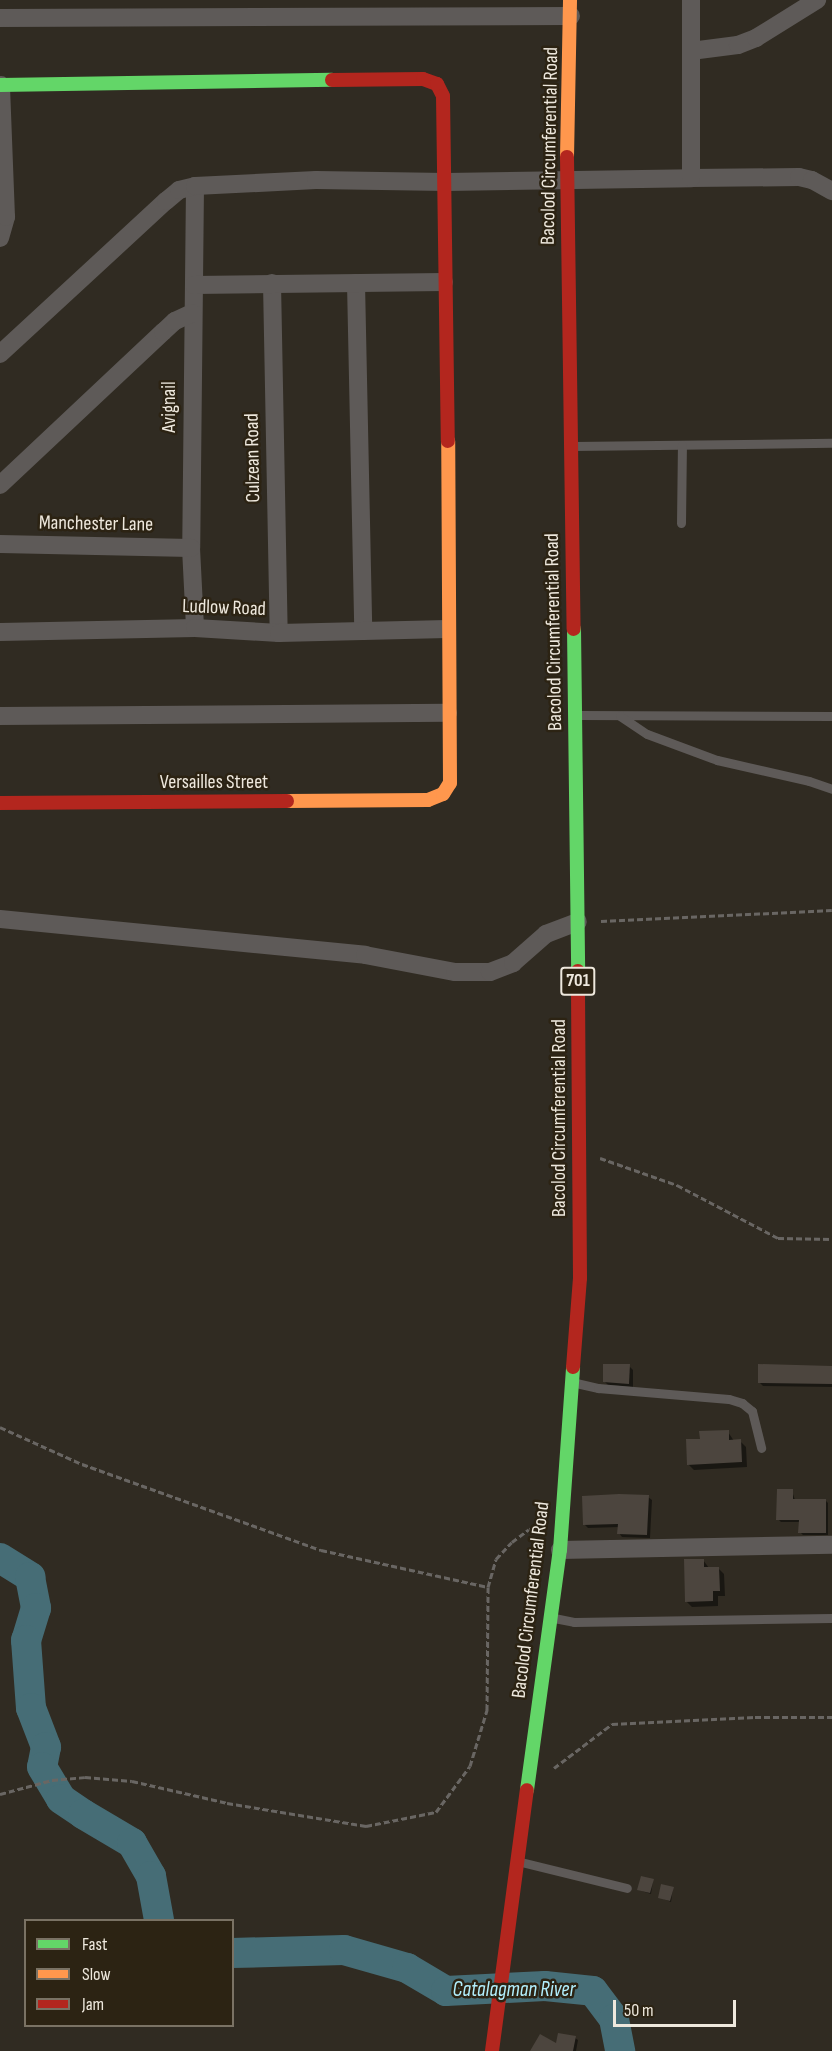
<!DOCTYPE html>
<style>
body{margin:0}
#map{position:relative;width:832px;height:2051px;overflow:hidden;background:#302b22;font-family:"Sofia Sans Condensed",sans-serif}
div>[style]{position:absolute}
.shadow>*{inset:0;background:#0007}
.river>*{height:30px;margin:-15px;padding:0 15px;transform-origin:15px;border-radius:15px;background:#466d76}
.building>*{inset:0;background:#4c453e}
.path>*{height:3px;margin-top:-1.5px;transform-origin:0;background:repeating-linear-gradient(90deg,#696663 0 6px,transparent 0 9px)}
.lane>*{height:9px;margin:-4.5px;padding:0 4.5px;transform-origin:4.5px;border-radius:4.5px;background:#5e5a58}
.street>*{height:18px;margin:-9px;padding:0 9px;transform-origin:9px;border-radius:9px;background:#5e5a58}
.fast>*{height:14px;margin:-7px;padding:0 7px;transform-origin:7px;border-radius:7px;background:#63d668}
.slow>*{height:14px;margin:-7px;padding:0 7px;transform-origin:7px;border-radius:7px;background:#ff974d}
.jam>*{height:14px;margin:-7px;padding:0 7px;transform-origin:7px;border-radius:7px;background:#b3261e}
span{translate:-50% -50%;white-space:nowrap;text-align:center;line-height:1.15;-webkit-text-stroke:5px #2c2313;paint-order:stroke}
.shield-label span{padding:2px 4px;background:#2c2313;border:2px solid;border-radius:4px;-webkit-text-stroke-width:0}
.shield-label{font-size:18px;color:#eee8dd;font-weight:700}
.street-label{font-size:20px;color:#eee8dd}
.water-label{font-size:21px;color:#b2effd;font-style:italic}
.legend{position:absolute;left:24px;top:1919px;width:210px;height:108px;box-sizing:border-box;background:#2c2313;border:2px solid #7a7264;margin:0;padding:8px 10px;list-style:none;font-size:18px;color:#eee8dd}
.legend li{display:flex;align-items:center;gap:12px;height:30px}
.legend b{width:30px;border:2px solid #7a7264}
.scale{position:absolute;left:613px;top:2000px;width:123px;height:27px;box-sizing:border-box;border:3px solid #eee8dd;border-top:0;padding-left:8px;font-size:18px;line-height:21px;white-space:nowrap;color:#eee8dd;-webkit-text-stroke:4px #2c2313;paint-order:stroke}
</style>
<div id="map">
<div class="shadow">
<div style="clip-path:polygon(629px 1366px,633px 1370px,633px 1387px,608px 1385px,604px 1381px)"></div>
<div style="clip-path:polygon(760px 1366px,832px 1366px,832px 1387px,763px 1386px,759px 1382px)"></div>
<div style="clip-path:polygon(728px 1432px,734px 1441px,740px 1441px,746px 1447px,747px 1467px,694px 1470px,688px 1464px,701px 1440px)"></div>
<div style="clip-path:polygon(792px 1491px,795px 1500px,825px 1500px,828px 1503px,828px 1535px,803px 1535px,800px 1532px,800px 1522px,781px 1522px,778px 1519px)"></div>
<div style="clip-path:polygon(648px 1497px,652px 1500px,650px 1538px,622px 1537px,619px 1533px,619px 1527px,588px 1528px,584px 1524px)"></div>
<div style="clip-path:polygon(703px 1560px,709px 1568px,718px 1568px,724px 1574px,725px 1596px,718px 1596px,718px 1606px,692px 1607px,686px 1601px)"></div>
<div style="clip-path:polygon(653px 1881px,651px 1894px,639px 1890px)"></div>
<div style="clip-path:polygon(673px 1888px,671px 1902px,659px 1897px)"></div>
<div style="clip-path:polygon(575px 2038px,578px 2040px,576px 2051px,532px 2051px,557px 2045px)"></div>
</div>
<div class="river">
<div style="left:0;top:1558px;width:36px;rotate:32deg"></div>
<div style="left:30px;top:1577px;width:32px;rotate:79deg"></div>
<div style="left:36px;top:1608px;width:34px;rotate:107deg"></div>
<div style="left:26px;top:1640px;width:68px;rotate:85.8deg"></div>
<div style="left:31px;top:1708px;width:42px;rotate:69deg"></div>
<div style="left:46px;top:1747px;width:20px;rotate:101deg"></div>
<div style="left:42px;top:1767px;width:37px;rotate:59deg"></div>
<div style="left:61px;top:1799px;width:27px;rotate:34deg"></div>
<div style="left:83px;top:1814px;width:57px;rotate:30.6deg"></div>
<div style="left:132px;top:1843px;width:38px;rotate:60deg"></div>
<div style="left:151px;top:1876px;width:45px;rotate:79.7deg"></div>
<div style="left:232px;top:1953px;width:112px;rotate:-1.5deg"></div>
<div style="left:344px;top:1950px;width:66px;rotate:15.9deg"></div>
<div style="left:407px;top:1968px;width:45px;rotate:30.5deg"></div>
<div style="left:446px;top:1991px;width:99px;rotate:-2.9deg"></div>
<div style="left:545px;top:1986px;width:48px;rotate:5.9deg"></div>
<div style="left:593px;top:1991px;width:35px;rotate:53deg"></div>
<div style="left:614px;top:2019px;width:33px;rotate:79deg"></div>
</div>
<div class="building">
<div style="clip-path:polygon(603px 1364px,630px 1364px,629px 1384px,603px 1382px)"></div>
<div style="clip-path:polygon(758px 1364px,832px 1366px,832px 1384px,758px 1383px)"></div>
<div style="clip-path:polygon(729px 1430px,729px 1440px,741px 1439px,742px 1462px,687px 1465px,686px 1439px,700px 1439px,699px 1431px)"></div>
<div style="clip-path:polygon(777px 1489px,793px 1489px,793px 1499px,826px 1499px,826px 1533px,798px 1533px,799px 1520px,776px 1520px)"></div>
<div style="clip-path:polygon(619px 1494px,649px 1495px,647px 1535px,617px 1534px,618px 1524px,583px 1525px,582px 1496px)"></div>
<div style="clip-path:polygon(684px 1559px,704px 1559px,704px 1567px,719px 1567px,720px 1591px,713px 1591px,713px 1601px,685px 1602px)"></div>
<div style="clip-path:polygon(641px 1876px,654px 1879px,650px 1893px,637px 1890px)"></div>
<div style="clip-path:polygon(661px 1884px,674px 1887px,670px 1901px,658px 1898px)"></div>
<div style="clip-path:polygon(558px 2033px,576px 2036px,573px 2051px,530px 2051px,540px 2034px,556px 2043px)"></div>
</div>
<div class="path">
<div style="left:601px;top:921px;width:231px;rotate:-2.7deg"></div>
<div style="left:600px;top:1158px;width:82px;rotate:19.3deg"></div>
<div style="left:677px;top:1185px;width:114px;rotate:27.7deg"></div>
<div style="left:778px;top:1238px;width:54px;rotate:1.1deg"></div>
<div style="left:0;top:1427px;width:90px;rotate:24.3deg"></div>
<div style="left:82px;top:1464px;width:254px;rotate:19.8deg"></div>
<div style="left:321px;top:1550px;width:171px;rotate:12.5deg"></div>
<div style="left:554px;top:1768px;width:73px;rotate:-37.2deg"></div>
<div style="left:612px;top:1724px;width:143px;rotate:-2.8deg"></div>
<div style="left:755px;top:1717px;width:77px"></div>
<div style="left:0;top:1794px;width:54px;rotate:-15.1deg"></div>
<div style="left:52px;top:1780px;width:33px;rotate:-5deg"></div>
<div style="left:85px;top:1777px;width:47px;rotate:4.9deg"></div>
<div style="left:132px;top:1781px;width:98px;rotate:13deg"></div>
<div style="left:227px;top:1803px;width:141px;rotate:9.4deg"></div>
<div style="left:366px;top:1826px;width:71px;rotate:-11.3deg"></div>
<div style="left:436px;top:1812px;width:57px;rotate:-53.5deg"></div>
<div style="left:470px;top:1766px;width:59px;rotate:-73.1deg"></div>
<div style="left:487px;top:1710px;width:123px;rotate:-89.5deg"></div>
<div style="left:488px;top:1587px;width:29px;rotate:-74deg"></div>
<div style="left:496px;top:1559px;width:23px;rotate:-47deg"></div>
<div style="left:512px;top:1542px;width:21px;rotate:-37deg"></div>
<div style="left:529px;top:1529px;width:10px;rotate:-6deg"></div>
</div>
<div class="lane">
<div style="left:573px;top:446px;width:259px;rotate:-0.7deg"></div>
<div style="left:681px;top:523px;width:78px;rotate:-89.3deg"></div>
<div style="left:579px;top:715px;width:253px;rotate:0.2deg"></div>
<div style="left:620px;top:716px;width:32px;rotate:34deg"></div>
<div style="left:647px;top:734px;width:75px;rotate:20.4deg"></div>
<div style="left:717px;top:760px;width:94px;rotate:12.9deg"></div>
<div style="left:809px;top:781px;width:24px;rotate:19deg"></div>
<div style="left:576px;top:1383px;width:23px;rotate:13deg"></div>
<div style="left:598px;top:1388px;width:131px;rotate:4.8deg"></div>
<div style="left:729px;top:1399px;width:14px;rotate:17deg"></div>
<div style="left:742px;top:1403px;width:13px;rotate:39deg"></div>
<div style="left:752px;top:1411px;width:38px;rotate:76deg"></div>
<div style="left:554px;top:1618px;width:20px;rotate:11deg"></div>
<div style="left:574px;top:1622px;width:258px;rotate:-0.9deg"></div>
<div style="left:521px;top:1862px;width:109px;rotate:13.8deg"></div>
</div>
<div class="street">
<div style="left:0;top:18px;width:571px;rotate:-0.2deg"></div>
<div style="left:691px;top:51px;width:47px;rotate:-7.3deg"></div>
<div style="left:738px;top:45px;width:19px;rotate:-21deg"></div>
<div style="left:756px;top:38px;width:72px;rotate:-31.9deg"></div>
<div style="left:691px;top:178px;width:108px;rotate:-0.5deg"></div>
<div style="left:799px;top:177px;width:13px;rotate:13deg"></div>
<div style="left:812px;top:180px;width:23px;rotate:29deg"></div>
<div style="left:195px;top:186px;width:362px;rotate:90.6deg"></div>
<div style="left:191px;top:548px;width:80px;rotate:87.1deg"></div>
<div style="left:0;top:238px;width:22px;rotate:-74deg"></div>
<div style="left:6px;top:217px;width:132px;rotate:-92.2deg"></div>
<div style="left:272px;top:283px;width:350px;rotate:88.9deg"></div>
<div style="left:356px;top:283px;width:348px;rotate:88.8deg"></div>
<div style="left:194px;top:285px;width:250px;rotate:-0.7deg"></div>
<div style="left:0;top:354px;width:226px;rotate:-42.7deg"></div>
<div style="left:166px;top:201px;width:17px;rotate:-40deg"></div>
<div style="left:179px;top:190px;width:16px;rotate:-14deg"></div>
<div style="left:195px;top:186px;width:121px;rotate:-2.8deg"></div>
<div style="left:316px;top:180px;width:130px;rotate:0.9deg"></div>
<div style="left:446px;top:182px;width:245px;rotate:-0.9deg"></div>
<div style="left:691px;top:178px;width:178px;rotate:-90deg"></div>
<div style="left:0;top:485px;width:224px;rotate:-43.2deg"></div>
<div style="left:163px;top:332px;width:16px;rotate:-43deg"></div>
<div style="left:175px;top:321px;width:19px;rotate:-25deg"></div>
<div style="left:0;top:544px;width:191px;rotate:1.2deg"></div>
<div style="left:0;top:632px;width:195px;rotate:-1.2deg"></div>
<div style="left:195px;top:628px;width:84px;rotate:3.4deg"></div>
<div style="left:279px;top:633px;width:168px;rotate:-1.4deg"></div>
<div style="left:0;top:716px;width:448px;rotate:-0.4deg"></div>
<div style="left:0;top:919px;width:367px;rotate:5.6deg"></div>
<div style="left:365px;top:955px;width:92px;rotate:10.7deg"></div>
<div style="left:455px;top:972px;width:35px"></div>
<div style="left:490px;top:972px;width:25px;rotate:-21deg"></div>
<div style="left:513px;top:963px;width:44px;rotate:-41.3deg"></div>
<div style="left:546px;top:934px;width:34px;rotate:-21deg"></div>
<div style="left:560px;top:1550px;width:272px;rotate:-1.1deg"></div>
</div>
<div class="fast">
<div style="left:0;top:85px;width:332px;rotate:-0.9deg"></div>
<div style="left:574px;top:629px;width:342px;rotate:89.3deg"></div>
<div style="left:527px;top:1790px;width:242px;rotate:-82.2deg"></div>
<div style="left:560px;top:1550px;width:183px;rotate:-85.9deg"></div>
</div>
<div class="slow">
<div style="left:567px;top:157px;width:157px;rotate:-88.9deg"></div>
<div style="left:287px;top:801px;width:141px;rotate:-0.4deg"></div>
<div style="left:428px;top:800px;width:16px;rotate:-22deg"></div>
<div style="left:443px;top:794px;width:13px;rotate:-58deg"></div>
<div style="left:450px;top:783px;width:342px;rotate:-90.3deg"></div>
</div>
<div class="jam">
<div style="left:332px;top:80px;width:91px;rotate:-0.6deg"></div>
<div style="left:423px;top:79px;width:15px;rotate:20deg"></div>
<div style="left:437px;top:84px;width:13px;rotate:63deg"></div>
<div style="left:443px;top:96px;width:345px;rotate:89.2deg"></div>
<div style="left:567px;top:157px;width:472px;rotate:89.2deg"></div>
<div style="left:0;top:803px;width:287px;rotate:-0.4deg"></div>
<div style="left:573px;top:1367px;width:89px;rotate:-85.5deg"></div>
<div style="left:580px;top:1278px;width:307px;rotate:-90.4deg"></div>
<div style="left:492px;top:2051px;width:263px;rotate:-82.4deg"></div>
</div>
<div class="shield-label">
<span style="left:578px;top:981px">701</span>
</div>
<div class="street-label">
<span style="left:550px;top:146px;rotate:-89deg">Bacolod Circumferential Road</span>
<span style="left:169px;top:407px;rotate:-90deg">Avignail</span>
<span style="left:253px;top:458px;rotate:-91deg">Culzean Road</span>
<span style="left:96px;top:524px;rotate:1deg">Manchester Lane</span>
<span style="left:224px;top:608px;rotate:2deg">Ludlow Road</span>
<span style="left:554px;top:632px;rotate:-91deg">Bacolod Circumferential Road</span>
<span style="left:214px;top:782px">Versailles Street</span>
<span style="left:559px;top:1118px;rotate:-90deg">Bacolod Circumferential Road</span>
<span style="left:531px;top:1600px;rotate:-83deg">Bacolod Circumferential Road</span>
</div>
<div class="water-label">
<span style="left:514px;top:1990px">Catalagman River</span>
</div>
<ul class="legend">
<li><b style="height:8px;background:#63d668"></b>Fast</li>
<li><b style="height:8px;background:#ff974d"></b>Slow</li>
<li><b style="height:8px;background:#b3261e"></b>Jam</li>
</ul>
<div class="scale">50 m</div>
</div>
